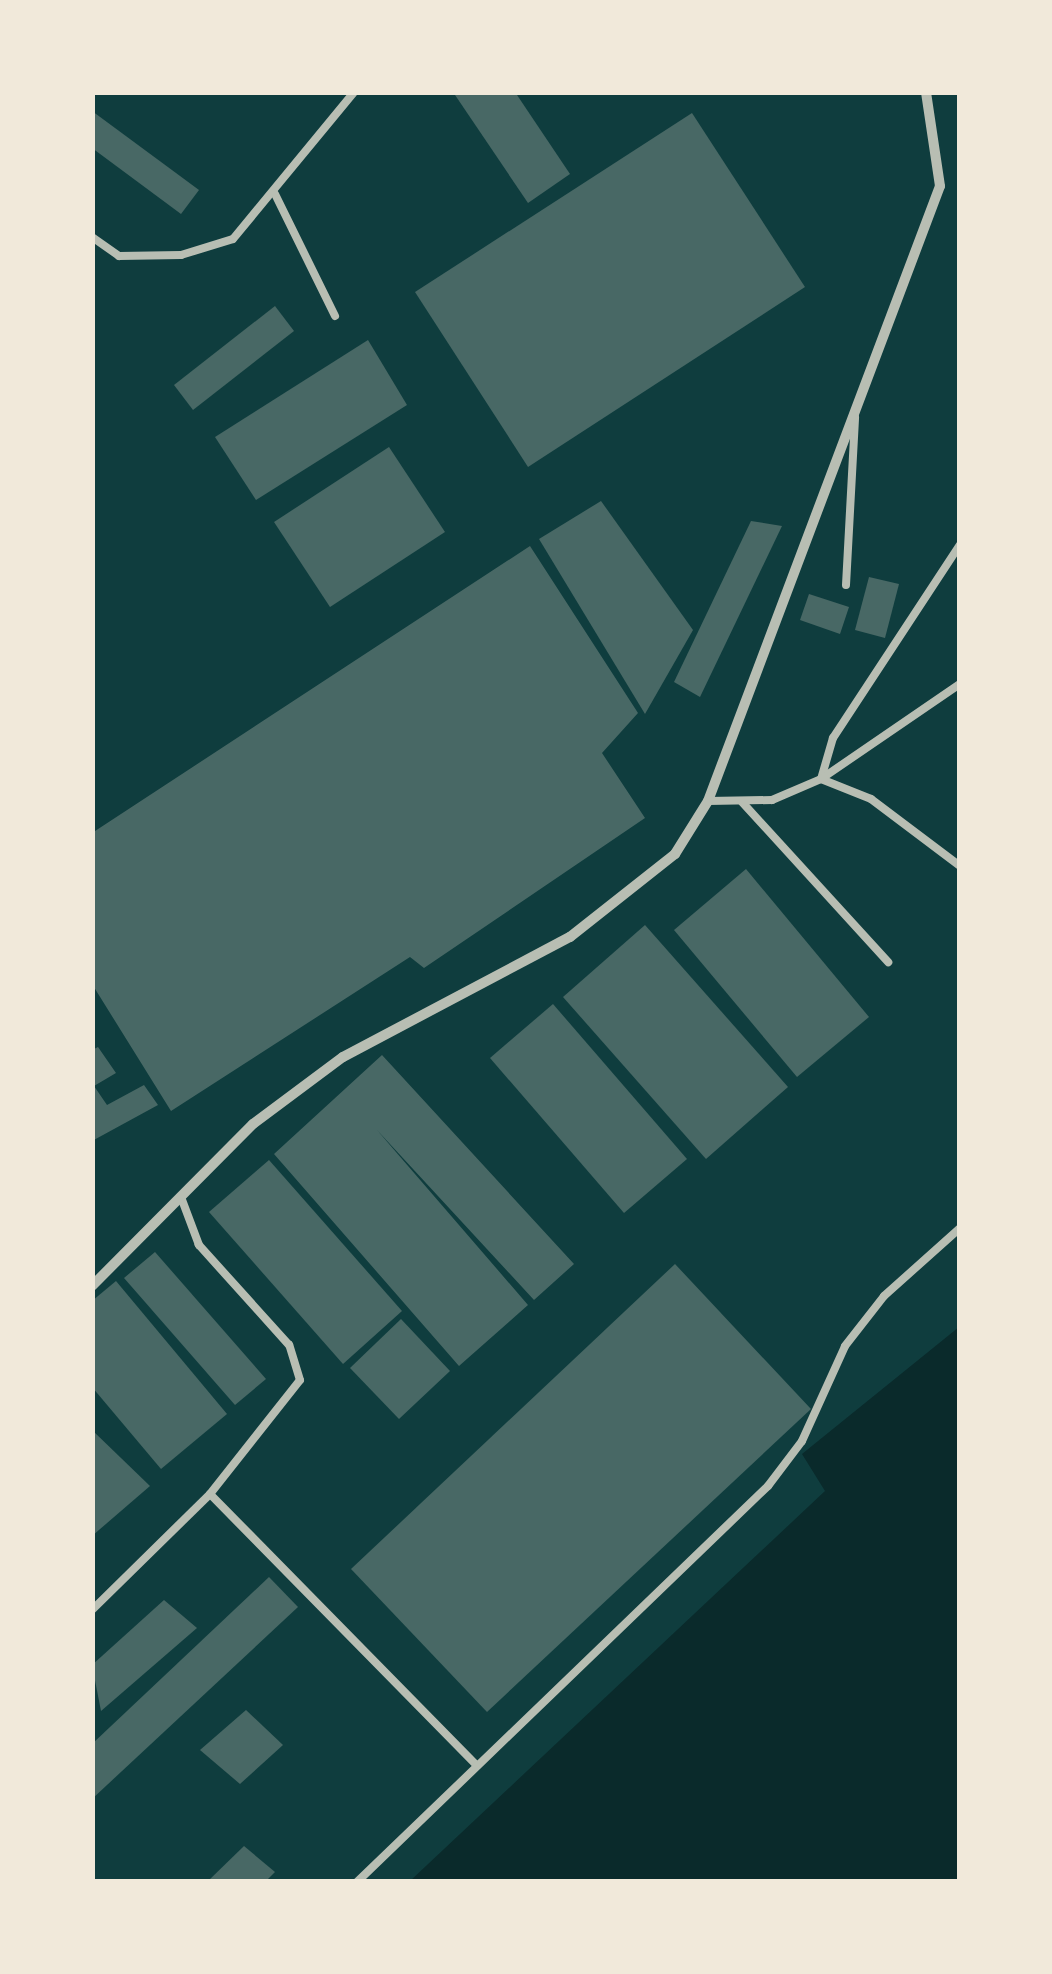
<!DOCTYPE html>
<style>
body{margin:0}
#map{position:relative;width:1052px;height:1974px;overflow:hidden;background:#0f3d3e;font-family:Manrope,sans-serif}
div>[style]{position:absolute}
.water>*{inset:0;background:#0a2a2b}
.building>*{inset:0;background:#486865}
.service>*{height:8px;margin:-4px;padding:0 4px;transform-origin:4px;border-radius:4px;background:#b8beb3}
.minor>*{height:10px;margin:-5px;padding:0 5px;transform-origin:5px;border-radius:5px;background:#b8beb3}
span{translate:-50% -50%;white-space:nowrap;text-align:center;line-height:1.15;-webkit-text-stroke:8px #f1e9da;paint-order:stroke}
.frame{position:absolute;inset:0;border:95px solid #f1e9da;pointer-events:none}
</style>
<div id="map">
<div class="water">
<div style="clip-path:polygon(959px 1327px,959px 1881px,410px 1881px,825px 1491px,802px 1454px)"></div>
</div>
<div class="building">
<div style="clip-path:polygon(453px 92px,515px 92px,570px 174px,528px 203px)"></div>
<div style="clip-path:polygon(92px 111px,199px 190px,181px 214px,92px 148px)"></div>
<div style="clip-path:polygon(692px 113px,805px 287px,528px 467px,415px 292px)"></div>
<div style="clip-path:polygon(275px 306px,294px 331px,193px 410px,174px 385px)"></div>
<div style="clip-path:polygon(368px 340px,407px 405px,256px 500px,215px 437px)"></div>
<div style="clip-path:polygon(389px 447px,445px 532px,330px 607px,274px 522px)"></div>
<div style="clip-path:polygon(601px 501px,693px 630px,645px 714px,539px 539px)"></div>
<div style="clip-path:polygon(751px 521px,782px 526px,700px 697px,674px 682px)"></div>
<div style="clip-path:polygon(530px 546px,638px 713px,602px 753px,645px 818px,424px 968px,410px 957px,171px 1111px,92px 984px,92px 833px)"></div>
<div style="clip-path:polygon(869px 577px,899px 584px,885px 638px,855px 630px)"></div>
<div style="clip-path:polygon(809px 594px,849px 607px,840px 634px,800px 620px)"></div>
<div style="clip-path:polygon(746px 869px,869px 1017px,797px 1077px,674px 930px)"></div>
<div style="clip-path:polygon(645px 925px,788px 1087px,706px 1159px,563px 997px)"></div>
<div style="clip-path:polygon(553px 1004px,687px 1159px,624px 1213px,490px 1058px)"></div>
<div style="clip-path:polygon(98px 1047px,116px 1073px,94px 1086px,107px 1105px,144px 1085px,158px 1105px,92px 1141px,92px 1050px)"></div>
<div style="clip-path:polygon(382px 1055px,574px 1264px,534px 1300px,377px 1130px,528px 1305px,459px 1366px,274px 1154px)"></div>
<div style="clip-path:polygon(269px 1160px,402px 1311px,343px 1364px,209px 1212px)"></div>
<div style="clip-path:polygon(155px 1252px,266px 1379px,235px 1405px,124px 1278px)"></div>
<div style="clip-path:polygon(675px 1264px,811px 1409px,487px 1712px,351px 1569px)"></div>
<div style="clip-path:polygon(116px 1281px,227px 1414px,161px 1469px,92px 1387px,92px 1301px)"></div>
<div style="clip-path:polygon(401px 1319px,450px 1371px,399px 1419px,350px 1368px)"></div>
<div style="clip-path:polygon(92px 1430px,150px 1486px,92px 1536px)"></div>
<div style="clip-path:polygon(269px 1577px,298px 1607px,92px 1799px,92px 1744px)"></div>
<div style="clip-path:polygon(164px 1600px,197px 1628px,101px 1711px,92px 1665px)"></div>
<div style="clip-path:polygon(246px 1710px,283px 1745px,240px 1784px,200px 1750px)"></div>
<div style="clip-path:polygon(244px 1846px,275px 1872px,265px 1882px,207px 1882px)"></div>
</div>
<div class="service">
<div style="left:275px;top:194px;width:136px;rotate:63.8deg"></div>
<div style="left:92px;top:237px;width:33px;rotate:35deg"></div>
<div style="left:119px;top:256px;width:62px;rotate:-0.9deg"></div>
<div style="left:181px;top:255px;width:54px;rotate:-17.1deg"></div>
<div style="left:233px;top:239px;width:190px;rotate:-50.5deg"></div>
<div style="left:846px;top:585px;width:168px;rotate:-86.9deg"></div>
<div style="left:821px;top:779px;width:43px;rotate:-73.7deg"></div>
<div style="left:833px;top:738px;width:231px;rotate:-56.7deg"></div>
<div style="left:821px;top:779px;width:54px;rotate:21.8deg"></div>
<div style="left:871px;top:799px;width:111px;rotate:37deg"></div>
<div style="left:708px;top:801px;width:64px;rotate:-0.9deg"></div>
<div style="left:772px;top:800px;width:53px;rotate:-23.2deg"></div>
<div style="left:821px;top:779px;width:168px;rotate:-34.4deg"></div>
<div style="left:742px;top:802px;width:217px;rotate:47.6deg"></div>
<div style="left:210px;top:1494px;width:381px;rotate:45.5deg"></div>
<div style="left:92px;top:1610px;width:165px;rotate:-44.5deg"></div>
<div style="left:210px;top:1494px;width:145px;rotate:-51.7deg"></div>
<div style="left:300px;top:1380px;width:37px;rotate:-107deg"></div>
<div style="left:289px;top:1345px;width:135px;rotate:-132deg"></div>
<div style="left:199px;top:1245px;width:51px;rotate:-110.6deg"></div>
<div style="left:357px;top:1882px;width:571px;rotate:-43.94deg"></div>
<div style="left:768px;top:1486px;width:56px;rotate:-52.9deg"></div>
<div style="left:802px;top:1441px;width:104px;rotate:-65.6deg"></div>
<div style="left:845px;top:1346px;width:63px;rotate:-52deg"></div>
<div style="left:884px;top:1296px;width:102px;rotate:-41.8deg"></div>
</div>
<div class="minor">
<div style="left:92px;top:1286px;width:228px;rotate:-45.2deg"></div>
<div style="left:253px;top:1124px;width:112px;rotate:-36.7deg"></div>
<div style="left:343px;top:1057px;width:257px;rotate:-27.9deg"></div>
<div style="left:570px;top:937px;width:134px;rotate:-38.3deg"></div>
<div style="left:675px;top:854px;width:62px;rotate:-58.1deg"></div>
<div style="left:708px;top:801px;width:657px;rotate:-69.33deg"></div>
<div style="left:940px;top:186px;width:95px;rotate:-98.5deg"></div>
</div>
<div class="frame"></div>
</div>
